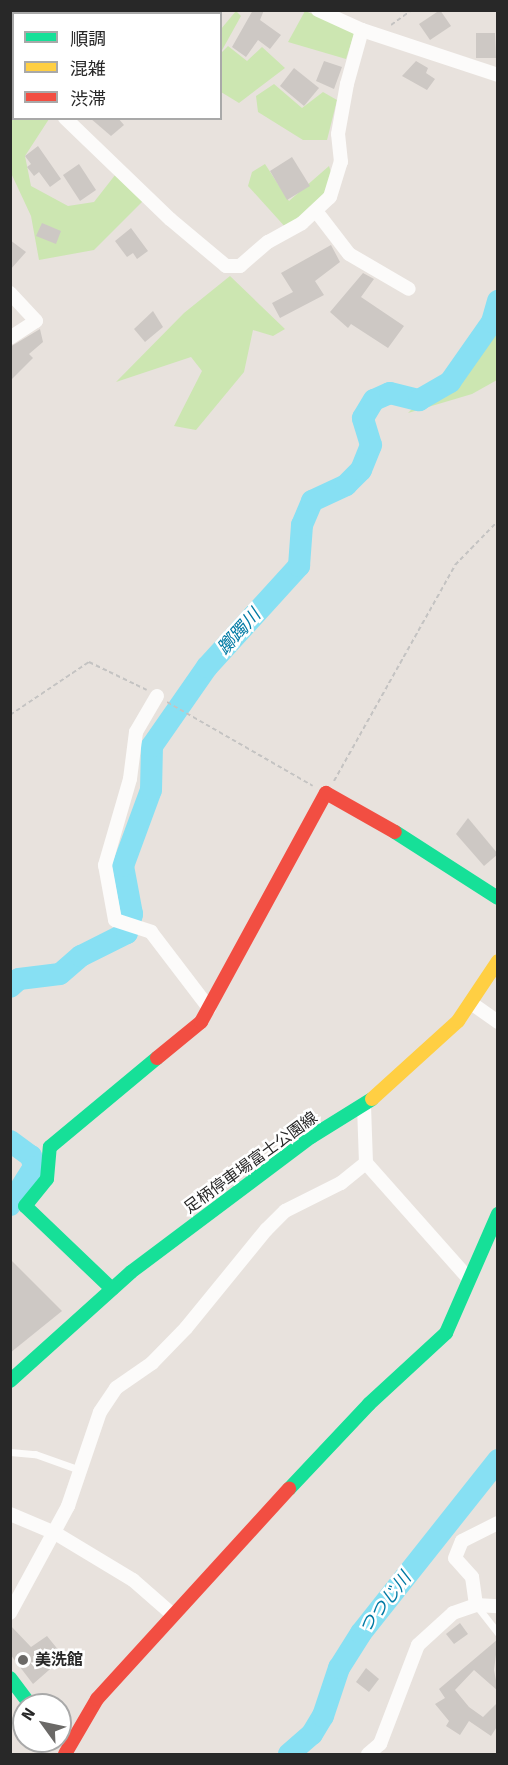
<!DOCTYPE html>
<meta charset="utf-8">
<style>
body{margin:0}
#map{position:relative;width:508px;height:1765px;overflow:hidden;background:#e8e2dd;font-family:Signika,"Noto Sans JP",sans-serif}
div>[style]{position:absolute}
.green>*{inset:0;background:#cce6b1}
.river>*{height:22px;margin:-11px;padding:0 11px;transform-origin:11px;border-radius:11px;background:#87e0f3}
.building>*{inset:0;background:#cdc8c4}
.path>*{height:2px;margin-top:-1px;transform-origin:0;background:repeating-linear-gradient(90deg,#c4c3c2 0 4.5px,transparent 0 7.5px)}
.lane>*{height:7px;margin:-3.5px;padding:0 3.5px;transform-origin:3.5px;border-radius:3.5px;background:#fcfbfa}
.street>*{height:14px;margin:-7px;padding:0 7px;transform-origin:7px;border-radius:7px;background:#fcfbfa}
.fast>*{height:14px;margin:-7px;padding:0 7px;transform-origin:7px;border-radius:7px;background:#16e098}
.slow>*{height:14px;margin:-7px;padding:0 7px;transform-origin:7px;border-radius:7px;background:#ffcf43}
.jam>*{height:14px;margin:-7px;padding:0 7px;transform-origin:7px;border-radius:7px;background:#f24e42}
.dots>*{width:16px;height:16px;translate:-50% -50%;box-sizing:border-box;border:3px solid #fff;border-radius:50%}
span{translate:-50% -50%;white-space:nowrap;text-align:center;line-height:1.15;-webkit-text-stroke:5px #fff;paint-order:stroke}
.street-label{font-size:16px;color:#282828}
.poi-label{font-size:16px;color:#282828;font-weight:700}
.left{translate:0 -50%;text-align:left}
.water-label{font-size:18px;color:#007aa4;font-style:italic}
.frame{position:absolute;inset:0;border:12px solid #282828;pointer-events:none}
.legend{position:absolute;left:12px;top:12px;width:210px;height:108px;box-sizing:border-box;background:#fff;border:2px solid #a9a9a9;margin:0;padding:8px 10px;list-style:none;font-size:18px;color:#282828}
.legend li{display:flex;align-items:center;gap:12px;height:30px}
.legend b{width:30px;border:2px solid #a9a9a9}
.north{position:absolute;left:12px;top:1693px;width:60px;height:60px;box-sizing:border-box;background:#fff;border:2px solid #a9a9a9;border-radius:50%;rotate:303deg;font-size:16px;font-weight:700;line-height:24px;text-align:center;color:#282828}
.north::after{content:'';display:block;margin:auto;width:21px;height:27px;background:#6b6967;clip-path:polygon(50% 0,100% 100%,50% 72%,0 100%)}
</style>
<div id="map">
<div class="green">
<div style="clip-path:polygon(236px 11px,241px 16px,221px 52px,221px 29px)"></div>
<div style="clip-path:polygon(305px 11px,355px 31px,346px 59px,288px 42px)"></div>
<div style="clip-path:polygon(228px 46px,247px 61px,262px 47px,285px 68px,239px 103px,221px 92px,221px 53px)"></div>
<div style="clip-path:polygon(13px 75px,14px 118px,49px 119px,25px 156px,31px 186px,68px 206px,94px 202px,119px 170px,147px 197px,94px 250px,39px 260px,31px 216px,11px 173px)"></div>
<div style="clip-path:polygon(274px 84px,302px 108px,323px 92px,337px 100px,327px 140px,303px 140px,258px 112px,256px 96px)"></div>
<div style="clip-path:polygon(265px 164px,289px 201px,329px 166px,335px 185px,287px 229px,248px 186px,252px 172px)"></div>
<div style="clip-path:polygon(230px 276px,285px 329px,273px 336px,253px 330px,244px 372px,196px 430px,174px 426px,202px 371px,191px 357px,116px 382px,184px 313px)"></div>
<div style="clip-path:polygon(497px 322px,497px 380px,472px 394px,408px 413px)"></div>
</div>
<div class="river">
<div style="left:10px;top:987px;width:12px;rotate:-42deg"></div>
<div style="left:19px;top:979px;width:41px;rotate:-7deg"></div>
<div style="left:60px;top:974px;width:28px;rotate:-41deg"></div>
<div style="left:81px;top:956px;width:51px;rotate:-26.6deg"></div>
<div style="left:127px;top:933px;width:20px;rotate:-75deg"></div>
<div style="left:132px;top:914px;width:49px;rotate:-100.6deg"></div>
<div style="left:123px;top:866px;width:81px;rotate:-69.8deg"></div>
<div style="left:151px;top:790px;width:44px;rotate:-88.7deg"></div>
<div style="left:152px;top:746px;width:96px;rotate:-55.2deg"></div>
<div style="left:207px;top:667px;width:137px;rotate:-47.7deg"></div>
<div style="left:299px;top:566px;width:41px;rotate:-85.8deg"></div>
<div style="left:302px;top:525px;width:26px;rotate:-67deg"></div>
<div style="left:312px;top:501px;width:38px;rotate:-25deg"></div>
<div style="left:346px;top:485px;width:21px;rotate:-45deg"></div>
<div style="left:361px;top:470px;width:27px;rotate:-68deg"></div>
<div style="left:371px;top:445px;width:28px;rotate:-107deg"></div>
<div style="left:363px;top:418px;width:21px;rotate:-59deg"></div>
<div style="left:374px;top:400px;width:17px;rotate:-24deg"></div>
<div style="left:390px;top:393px;width:30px;rotate:14deg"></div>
<div style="left:419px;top:400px;width:36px;rotate:-30deg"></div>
<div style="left:450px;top:382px;width:73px;rotate:-55deg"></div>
<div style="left:492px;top:322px;width:22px;rotate:-74deg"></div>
<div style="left:10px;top:1141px;width:26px;rotate:36deg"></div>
<div style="left:31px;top:1156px;width:11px;rotate:75deg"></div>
<div style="left:34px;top:1167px;width:45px;rotate:122.3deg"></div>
<div style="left:289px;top:1754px;width:30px;rotate:-41deg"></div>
<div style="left:312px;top:1734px;width:21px;rotate:-59deg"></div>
<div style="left:323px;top:1716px;width:51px;rotate:-71.6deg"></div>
<div style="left:339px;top:1668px;width:41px;rotate:-57.8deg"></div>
<div style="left:361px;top:1633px;width:221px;rotate:-51.6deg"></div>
</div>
<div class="building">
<div style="clip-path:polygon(253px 10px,264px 10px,260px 20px,281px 35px,270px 49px,258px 40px,246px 57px,232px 47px)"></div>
<div style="clip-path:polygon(440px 10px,451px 26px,430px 40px,419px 24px)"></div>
<div style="clip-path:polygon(476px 33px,495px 33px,496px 58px,476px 58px)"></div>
<div style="clip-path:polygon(324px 61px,342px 67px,334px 89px,316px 81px)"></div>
<div style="clip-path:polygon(416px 61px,428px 68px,426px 73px,435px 79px,427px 90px,402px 76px)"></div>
<div style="clip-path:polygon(294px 68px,319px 88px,304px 106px,280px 86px)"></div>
<div style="clip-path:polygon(90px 118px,118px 118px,124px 125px,111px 136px)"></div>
<div style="clip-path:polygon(38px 146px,61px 179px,50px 187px,39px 172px,34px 176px,27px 167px,31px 164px,25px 156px)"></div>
<div style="clip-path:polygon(292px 157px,310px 186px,287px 200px,270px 171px)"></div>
<div style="clip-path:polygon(79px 164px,96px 190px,80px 201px,63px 175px)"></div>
<div style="clip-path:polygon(42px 223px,61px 231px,56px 244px,36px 236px)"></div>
<div style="clip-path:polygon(131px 228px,148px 251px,137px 259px,133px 253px,127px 257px,115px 241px)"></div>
<div style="clip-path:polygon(10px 240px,26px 252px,10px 270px)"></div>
<div style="clip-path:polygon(331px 245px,340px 262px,315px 281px,324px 295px,280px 318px,272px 303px,293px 292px,281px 273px)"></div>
<div style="clip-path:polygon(363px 273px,374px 279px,361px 297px,404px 326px,388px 348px,351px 324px,348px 328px,330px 312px)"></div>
<div style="clip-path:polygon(153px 311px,163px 327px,145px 342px,134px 329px)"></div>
<div style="clip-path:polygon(40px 329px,43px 342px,29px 354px,33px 358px,10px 381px,10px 347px)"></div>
<div style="clip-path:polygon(468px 818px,498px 854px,484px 866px,456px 834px)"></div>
<div style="clip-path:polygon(10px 1259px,62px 1311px,10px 1353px)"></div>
<div style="clip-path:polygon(460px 1623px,468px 1634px,454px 1644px,446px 1634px)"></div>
<div style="clip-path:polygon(10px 1625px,31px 1647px,47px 1636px,64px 1657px,33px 1684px,10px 1654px)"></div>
<div style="clip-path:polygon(498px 1639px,494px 1670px,498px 1691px,474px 1670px,455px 1690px,469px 1707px,483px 1717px,498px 1702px,498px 1725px,491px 1736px,469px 1721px,460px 1735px,446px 1726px,449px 1721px,435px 1704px,445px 1698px,439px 1689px)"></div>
<div style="clip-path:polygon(366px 1668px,379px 1679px,369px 1692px,356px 1682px)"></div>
</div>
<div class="path">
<div style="left:391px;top:25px;width:26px;rotate:-36deg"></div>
<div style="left:167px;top:702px;width:168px;rotate:29.9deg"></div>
<div style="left:10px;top:715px;width:95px;rotate:-33.9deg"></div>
<div style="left:89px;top:662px;width:64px;rotate:25.8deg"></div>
<div style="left:334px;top:781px;width:248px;rotate:-60.7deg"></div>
<div style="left:455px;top:565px;width:62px;rotate:-45.7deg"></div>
</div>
<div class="lane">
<div style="left:10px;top:1452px;width:25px;rotate:5deg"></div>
<div style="left:35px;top:1454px;width:48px;rotate:19.6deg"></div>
<div style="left:476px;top:1605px;width:36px;rotate:52deg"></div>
</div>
<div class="street">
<div style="left:318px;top:10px;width:48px;rotate:24.4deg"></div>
<div style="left:362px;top:30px;width:143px;rotate:18.3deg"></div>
<div style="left:65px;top:118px;width:146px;rotate:43.9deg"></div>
<div style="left:170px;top:219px;width:73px;rotate:40deg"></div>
<div style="left:226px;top:266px;width:14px"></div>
<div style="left:240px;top:266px;width:37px;rotate:-41deg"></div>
<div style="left:268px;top:242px;width:39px;rotate:-29deg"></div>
<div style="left:302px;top:223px;width:38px;rotate:-43deg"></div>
<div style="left:330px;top:197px;width:37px;rotate:-73deg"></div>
<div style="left:341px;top:162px;width:28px;rotate:-96deg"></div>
<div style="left:338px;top:134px;width:51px;rotate:-79.8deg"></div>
<div style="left:347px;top:84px;width:56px;rotate:-74.5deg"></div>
<div style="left:316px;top:211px;width:54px;rotate:52.5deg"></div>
<div style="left:349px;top:254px;width:69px;rotate:30.3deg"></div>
<div style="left:10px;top:293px;width:38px;rotate:47deg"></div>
<div style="left:36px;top:321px;width:31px;rotate:147deg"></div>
<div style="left:157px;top:696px;width:42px;rotate:120.3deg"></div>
<div style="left:136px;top:732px;width:47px;rotate:97.3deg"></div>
<div style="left:130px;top:779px;width:90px;rotate:106.2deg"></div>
<div style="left:105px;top:865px;width:56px;rotate:79.7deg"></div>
<div style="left:115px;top:920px;width:38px;rotate:18deg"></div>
<div style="left:151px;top:932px;width:96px;rotate:52.7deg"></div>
<div style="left:471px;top:1003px;width:33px;rotate:35deg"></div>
<div style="left:366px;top:1163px;width:154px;rotate:48.4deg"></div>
<div style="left:10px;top:1514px;width:49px;rotate:22.9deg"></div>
<div style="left:55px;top:1533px;width:91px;rotate:31.1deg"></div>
<div style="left:133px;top:1580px;width:52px;rotate:41.1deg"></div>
<div style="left:476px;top:1605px;width:22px;rotate:3deg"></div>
<div style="left:10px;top:1613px;width:122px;rotate:-61.5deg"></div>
<div style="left:68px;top:1506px;width:99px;rotate:-71.2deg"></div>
<div style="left:100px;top:1412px;width:29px;rotate:-56deg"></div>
<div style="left:116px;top:1388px;width:44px;rotate:-34.8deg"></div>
<div style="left:152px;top:1363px;width:49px;rotate:-45.8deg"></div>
<div style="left:186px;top:1328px;width:127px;rotate:-50.8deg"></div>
<div style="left:266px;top:1230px;width:27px;rotate:-45deg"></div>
<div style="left:285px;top:1211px;width:63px;rotate:-26.6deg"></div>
<div style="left:341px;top:1183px;width:32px;rotate:-39deg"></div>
<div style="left:366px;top:1163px;width:58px;rotate:-92deg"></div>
<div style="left:368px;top:1754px;width:16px;rotate:-40deg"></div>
<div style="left:380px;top:1744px;width:106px;rotate:-69deg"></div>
<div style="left:418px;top:1645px;width:47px;rotate:-42.4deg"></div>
<div style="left:453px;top:1613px;width:24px;rotate:-19deg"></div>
<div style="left:476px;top:1605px;width:28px;rotate:-98deg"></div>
<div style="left:472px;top:1577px;width:25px;rotate:-132deg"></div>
<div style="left:455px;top:1558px;width:18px;rotate:-68deg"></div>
<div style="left:462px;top:1541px;width:40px;rotate:-26.6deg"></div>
</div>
<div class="fast">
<div style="left:55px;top:14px;width:5px;rotate:-53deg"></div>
<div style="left:395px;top:832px;width:122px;rotate:32.7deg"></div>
<div style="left:112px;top:1289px;width:120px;rotate:-136.3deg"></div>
<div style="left:25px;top:1206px;width:35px;rotate:-51deg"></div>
<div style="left:47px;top:1179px;width:32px;rotate:-85deg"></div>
<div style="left:50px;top:1147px;width:139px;rotate:-39.8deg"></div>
<div style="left:10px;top:1381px;width:163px;rotate:-42deg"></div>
<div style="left:131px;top:1272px;width:225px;rotate:-36.9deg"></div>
<div style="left:311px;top:1137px;width:72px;rotate:-31.9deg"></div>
<div style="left:289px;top:1489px;width:117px;rotate:-46.7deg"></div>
<div style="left:369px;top:1404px;width:105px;rotate:-42.7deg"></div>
<div style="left:446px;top:1333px;width:130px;rotate:-66.4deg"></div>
<div style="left:10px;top:1678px;width:34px;rotate:53deg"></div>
</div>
<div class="slow">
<div style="left:10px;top:59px;width:5px;rotate:-37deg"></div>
<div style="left:372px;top:1099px;width:116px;rotate:-42.2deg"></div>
<div style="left:458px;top:1021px;width:72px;rotate:-56.3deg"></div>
</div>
<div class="jam">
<div style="left:157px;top:1058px;width:57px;rotate:-39.3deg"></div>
<div style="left:201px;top:1022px;width:261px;rotate:-61.4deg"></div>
<div style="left:326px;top:793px;width:79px;rotate:29.5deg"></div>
<div style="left:65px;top:1754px;width:64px;rotate:-59.8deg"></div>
<div style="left:97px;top:1699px;width:285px;rotate:-47.6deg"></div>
</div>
<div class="dots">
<div style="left:23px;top:1660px;background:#6b6967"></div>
</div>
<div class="street-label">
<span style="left:251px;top:1163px;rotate:-36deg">足柄停車場富士公園線</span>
</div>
<div class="poi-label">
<span class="left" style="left:35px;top:1660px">美洗館</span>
</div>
<div class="water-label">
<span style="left:239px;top:632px;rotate:-48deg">躑躅川</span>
<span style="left:385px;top:1603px;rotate:-52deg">つつじ川</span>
</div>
<div class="frame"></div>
<ul class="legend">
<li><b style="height:8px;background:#16e098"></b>順調</li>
<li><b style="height:8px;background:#ffcf43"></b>混雑</li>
<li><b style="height:8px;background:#f24e42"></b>渋滞</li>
</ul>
<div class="north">N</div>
</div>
